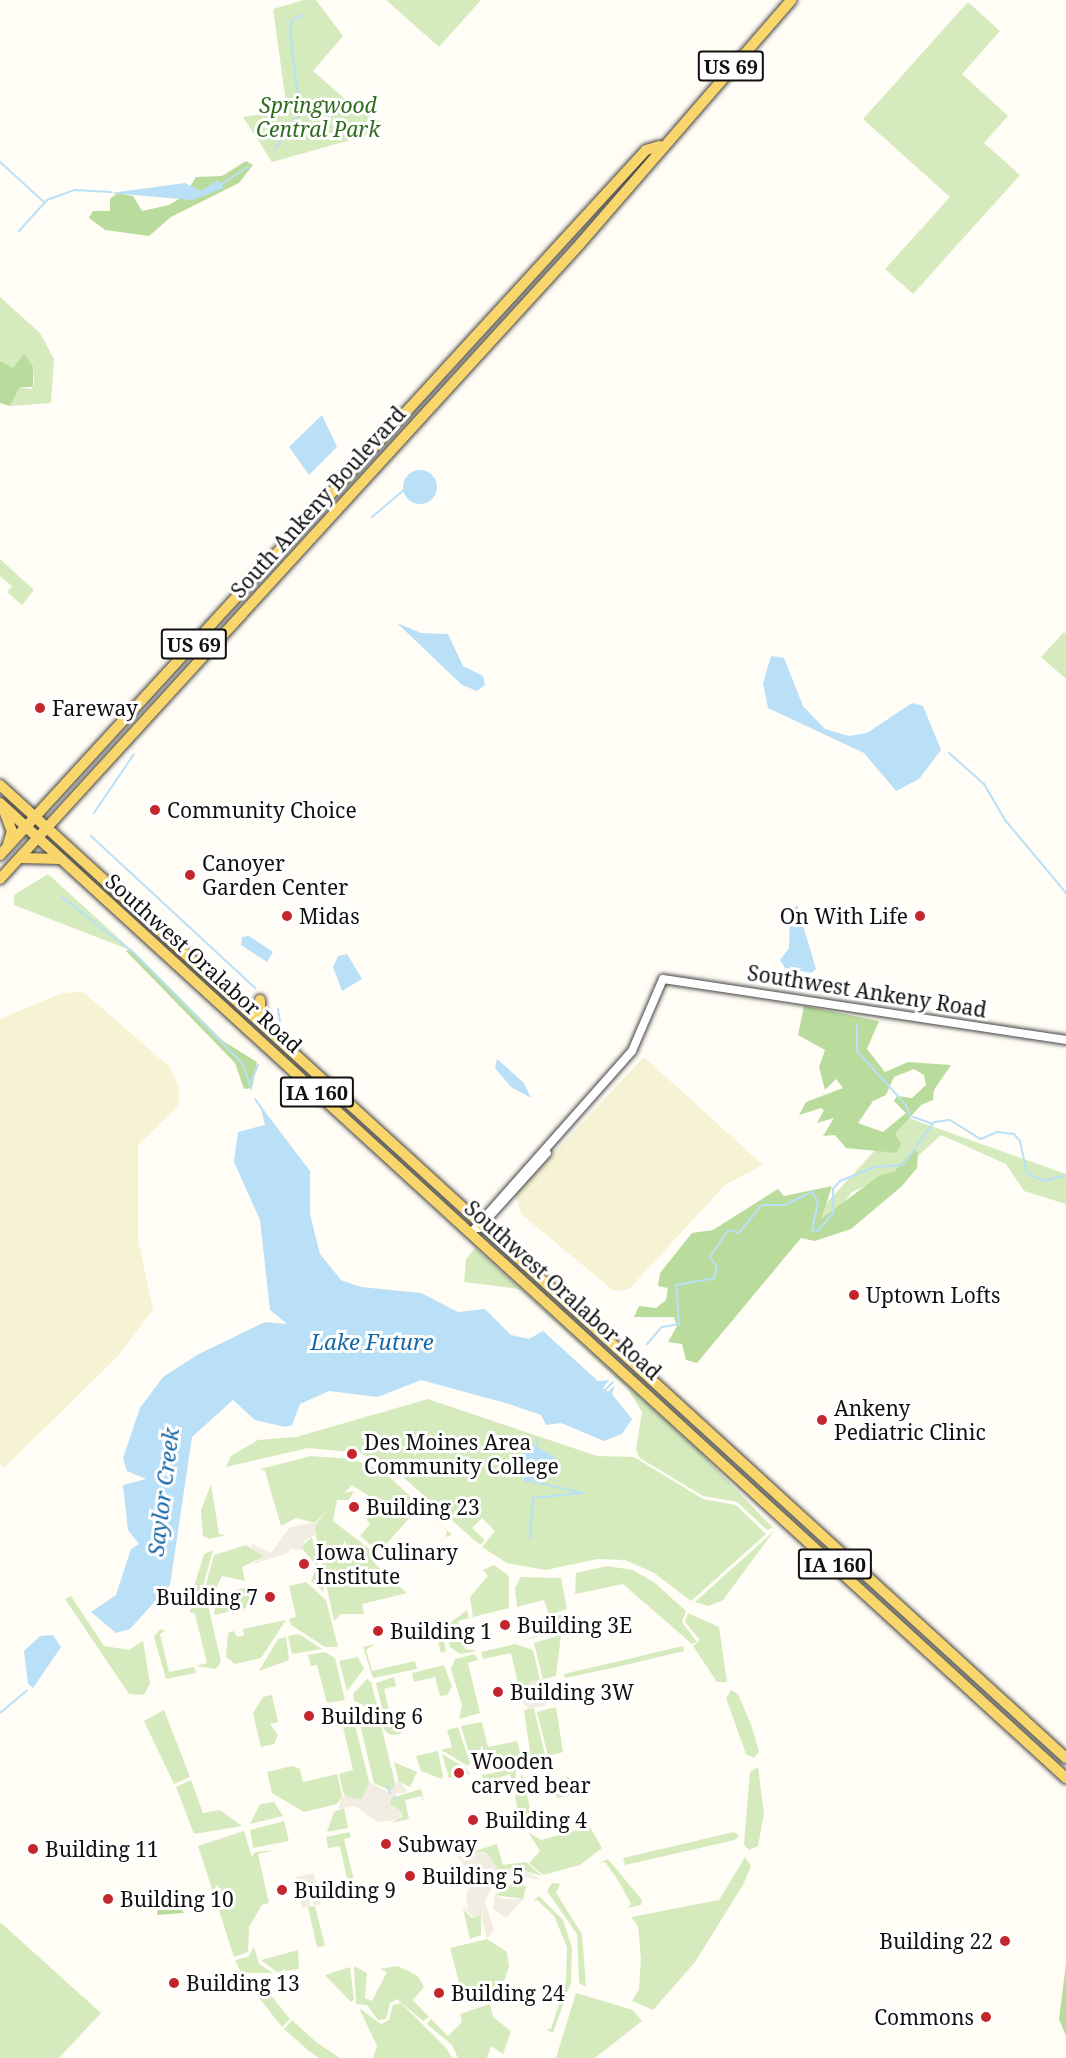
<!DOCTYPE html>
<style>
body{margin:0}
#map{position:relative;width:1066px;height:2058px;overflow:hidden;background:#fffdf5;font-family:"Noto Serif",serif}
div>[style]{position:absolute}
.farmland>*{inset:0;background:#f6f3d4}
.green>*{inset:0;background:#d5ebbd}
.round{border-radius:50%}
.forest>*{inset:0;background:#b9dc9c}
.plaza>*{inset:0;background:#f1ede2}
.water>*{inset:0;background:#b9e0f7}
.stream>*{height:2px;margin:-1px;padding:0 1px;transform-origin:1px;border-radius:1px;background:#b9e0f7}
.roads{filter:drop-shadow(0 0 2px #444) drop-shadow(0 0 2px #444)}
.minor>*{height:8px;margin:-4px;padding:0 4px;transform-origin:4px;border-radius:4px;background:#fff}
.major>*{height:10px;margin:-5px;padding:0 5px;transform-origin:5px;border-radius:5px;background:#f9d66b}
.dots>*{width:16px;height:16px;translate:-50% -50%;box-sizing:border-box;border:3px solid #fff;border-radius:50%}
span{translate:-50% -50%;white-space:nowrap;text-align:center;line-height:1.15;-webkit-text-stroke:6px #fff;paint-order:stroke}
.shield-label span{padding:2px 4px;background:#fff;border:2px solid;border-radius:4px;-webkit-text-stroke-width:0}
.shield-label{font-size:20px;color:#111;font-weight:700}
.park-label{font-size:21px;color:#2f6b1f;font-style:italic}
.street-label{font-size:21px;color:#111}
.poi-label{font-size:21px;color:#111}
.left{translate:0 -50%;text-align:left}
.right{translate:-100% -50%;text-align:right}
.water-label{font-size:22px;color:#1768a6;font-style:italic}
</style>
<div id="map">
<div class="farmland">
<div style="clip-path:polygon(83px 992px,170px 1067px,179px 1087px,179px 1105px,138px 1145px,138px 1238px,153px 1310px,118px 1356px,4px 1468px,0 1463px,0 1019px,62px 993px)"></div>
<div style="clip-path:polygon(644px 1057px,763px 1165px,725px 1185px,629px 1289px,614px 1291px,521px 1214px,515px 1194px)"></div>
</div>
<div class="green">
<div style="clip-path:polygon(304px 0,316px 0,343px 36px,313px 71px,355px 108px,383px 123px,365px 136px,272px 162px,243px 117px,287px 110px,273px 9px)"></div>
<div style="clip-path:polygon(386px 0,481px 0,439px 47px)"></div>
<div style="clip-path:polygon(968px 2px,1000px 31px,962px 74px,1008px 116px,984px 143px,1020px 175px,913px 294px,885px 269px,950px 197px,863px 119px)"></div>
<div style="clip-path:polygon(0 297px,40px 333px,54px 359px,51px 403px,10px 406px,20px 387px,32px 389px,34px 384px,33px 367px,13px 368px,0 361px)"></div>
<div style="clip-path:polygon(0 559px,34px 590px,22px 605px,7px 592px,12px 586px,0 576px)"></div>
<div style="clip-path:polygon(1064px 632px,1066px 634px,1066px 679px,1041px 657px)"></div>
<div style="clip-path:polygon(48px 874px,125px 944px,130px 950px,14px 905px,14px 895px)"></div>
<div style="clip-path:polygon(906px 1117px,1066px 1174px,1066px 1204px,1024px 1191px,1006px 1164px,941px 1135px,905px 1168px,852px 1192px,827px 1224px,805px 1226px)"></div>
<div style="clip-path:polygon(475px 1248px,697px 1449px,773px 1528px,767px 1530px,737px 1502px,703px 1496px,640px 1458px,636px 1450px,642px 1412px,628px 1389px,519px 1289px,464px 1282px,466px 1259px)"></div>
<div style="clip-path:polygon(428px 1399px,597px 1456px,634px 1457px,703px 1499px,736px 1505px,766px 1534px,691px 1601px,654px 1573px,625px 1560px,597px 1559px,546px 1570px,507px 1563px,482px 1547px,495px 1531px,482px 1518px,472px 1528px,485px 1540px,480px 1545px,395px 1470px,360px 1453px,308px 1448px,226px 1467px,231px 1456px,258px 1440px,296px 1437px)"></div>
<div style="clip-path:polygon(311px 1456px,352px 1459px,384px 1472px,452px 1535px,445px 1537px,447px 1531px,427px 1512px,421px 1517px,415px 1512px,379px 1552px,360px 1536px,370px 1524px,364px 1515px,377px 1501px,352px 1485px,315px 1523px,296px 1518px,281px 1526px,265px 1471px,260px 1469px)"></div>
<div style="clip-path:polygon(211px 1484px,219px 1534px,226px 1535px,210px 1539px,203px 1536px,201px 1510px)"></div>
<div style="clip-path:polygon(354px 1491px,349px 1500px,337px 1500px,333px 1521px,376px 1554px,375px 1564px,407px 1593px,362px 1604px,364px 1614px,341px 1614px,334px 1621px,314px 1526px,342px 1493px)"></div>
<div style="clip-path:polygon(774px 1531px,723px 1600px,709px 1606px,695px 1602px)"></div>
<div style="clip-path:polygon(312px 1537px,324px 1592px,311px 1581px,317px 1566px,301px 1547px)"></div>
<div style="clip-path:polygon(246px 1545px,265px 1556px,242px 1567px,245px 1581px,222px 1576px,208px 1605px,221px 1662px,216px 1669px,196px 1666px,207px 1663px,195px 1614px,189px 1612px,205px 1588px,214px 1555px)"></div>
<div style="clip-path:polygon(213px 1550px,203px 1587px,187px 1609px,204px 1554px)"></div>
<div style="clip-path:polygon(494px 1565px,509px 1576px,509px 1608px,473px 1617px,470px 1597px,488px 1576px,483px 1570px)"></div>
<div style="clip-path:polygon(607px 1566px,633px 1570px,655px 1583px,686px 1611px,682px 1622px,697px 1642px,692px 1644px,623px 1584px,575px 1594px,576px 1573px)"></div>
<div style="clip-path:polygon(521px 1577px,561px 1578px,567px 1609px,549px 1615px,544px 1600px,517px 1607px,515px 1588px)"></div>
<div style="clip-path:polygon(306px 1582px,326px 1600px,338px 1647px,325px 1647px,291px 1625px,289px 1619px,296px 1617px,289px 1586px)"></div>
<div style="clip-path:polygon(247px 1587px,251px 1607px,214px 1615px,217px 1595px)"></div>
<div style="clip-path:polygon(71px 1596px,104px 1646px,129px 1650px,143px 1641px,150px 1684px,144px 1695px,129px 1694px,65px 1599px)"></div>
<div style="clip-path:polygon(467px 1610px,469px 1618px,458px 1621px,465px 1649px,477px 1651px,460px 1654px,450px 1647px,445px 1627px)"></div>
<div style="clip-path:polygon(688px 1613px,719px 1627px,727px 1682px,717px 1682px,693px 1646px,700px 1640px,685px 1622px)"></div>
<div style="clip-path:polygon(566px 1614px,562px 1630px,524px 1640px,551px 1630px,550px 1617px)"></div>
<div style="clip-path:polygon(286px 1620px,261px 1658px,235px 1664px,226px 1657px,228px 1633px,234px 1631px,237px 1637px,244px 1635px,243px 1629px)"></div>
<div style="clip-path:polygon(440px 1623px,446px 1651px,441px 1653px,436px 1634px,417px 1638px,415px 1628px)"></div>
<div style="clip-path:polygon(160px 1629px,165px 1631px,160px 1634px,169px 1672px,194px 1667px,196px 1673px,166px 1679px,154px 1637px)"></div>
<div style="clip-path:polygon(299px 1634px,322px 1649px,292px 1654px,288px 1636px)"></div>
<div style="clip-path:polygon(561px 1635px,556px 1676px,543px 1679px,534px 1643px)"></div>
<div style="clip-path:polygon(286px 1637px,289px 1660px,259px 1671px,278px 1639px)"></div>
<div style="clip-path:polygon(375px 1644px,366px 1650px,372px 1671px,415px 1661px,417px 1669px,373px 1678px,363px 1647px)"></div>
<div style="clip-path:polygon(515px 1644px,533px 1650px,540px 1680px,531px 1682px,522px 1701px,511px 1653px,483px 1659px,481px 1652px)"></div>
<div style="clip-path:polygon(683px 1646px,684px 1651px,617px 1667px,565px 1678px,564px 1674px)"></div>
<div style="clip-path:polygon(325px 1652px,335px 1658px,345px 1700px,327px 1703px,317px 1665px,311px 1666px,308px 1655px)"></div>
<div style="clip-path:polygon(475px 1654px,478px 1660px,468px 1663px,480px 1713px,459px 1719px,462px 1705px,451px 1669px,455px 1659px)"></div>
<div style="clip-path:polygon(358px 1657px,364px 1669px,347px 1691px,339px 1661px)"></div>
<div style="clip-path:polygon(444px 1665px,452px 1687px,447px 1695px,440px 1696px,435px 1677px,414px 1682px,412px 1673px)"></div>
<div style="clip-path:polygon(394px 1677px,396px 1686px,384px 1689px,389px 1710px,383px 1712px,376px 1683px)"></div>
<div style="clip-path:polygon(367px 1679px,371px 1682px,379px 1713px,354px 1701px,353px 1694px)"></div>
<div style="clip-path:polygon(731px 1690px,738px 1694px,752px 1727px,759px 1752px,754px 1758px,746px 1754px,726px 1698px)"></div>
<div style="clip-path:polygon(272px 1695px,278px 1722px,270px 1724px,278px 1735px,274px 1744px,261px 1747px,253px 1713px,263px 1697px)"></div>
<div style="clip-path:polygon(556px 1707px,563px 1752px,548px 1756px,537px 1712px)"></div>
<div style="clip-path:polygon(356px 1708px,380px 1721px,396px 1787px,393px 1792px,374px 1783px)"></div>
<div style="clip-path:polygon(534px 1708px,545px 1755px,531px 1759px,524px 1710px)"></div>
<div style="clip-path:polygon(164px 1710px,190px 1777px,174px 1784px,144px 1721px)"></div>
<div style="clip-path:polygon(339px 1710px,355px 1725px,370px 1786px,362px 1799px,353px 1801px,344px 1795px,339px 1774px,353px 1770px)"></div>
<div class="round" style="left:383px;top:1713px;width:22px;height:22px"></div>
<div style="clip-path:polygon(482px 1722px,488px 1747px,517px 1741px,523px 1761px,474px 1770px,461px 1726px)"></div>
<div style="clip-path:polygon(458px 1727px,470px 1763px,468px 1766px,441px 1750px,452px 1747px,447px 1730px)"></div>
<div style="clip-path:polygon(438px 1751px,443px 1776px,442px 1779px,421px 1771px,416px 1756px)"></div>
<div style="clip-path:polygon(442px 1754px,466px 1768px,470px 1774px,449px 1778px)"></div>
<div style="clip-path:polygon(394px 1762px,417px 1772px,410px 1787px,399px 1782px)"></div>
<div style="clip-path:polygon(292px 1766px,300px 1769px,303px 1782px,337px 1774px,342px 1796px,337px 1804px,304px 1812px,272px 1793px,267px 1772px)"></div>
<div style="clip-path:polygon(758px 1767px,764px 1814px,758px 1846px,749px 1850px,744px 1845px,750px 1772px)"></div>
<div style="clip-path:polygon(516px 1768px,516px 1794px,510px 1774px,484px 1783px,482px 1775px)"></div>
<div style="clip-path:polygon(522px 1773px,533px 1822px,520px 1826px,513px 1819px,519px 1814px,515px 1798px)"></div>
<div style="clip-path:polygon(569px 1777px,575px 1794px,558px 1798px,547px 1782px)"></div>
<div style="clip-path:polygon(191px 1780px,203px 1813px,220px 1810px,242px 1826px,194px 1834px,176px 1787px)"></div>
<div style="clip-path:polygon(421px 1789px,424px 1802px,421px 1796px,405px 1800px,409px 1819px,392px 1823px,403px 1816px,388px 1806px,392px 1798px)"></div>
<div style="clip-path:polygon(274px 1802px,283px 1816px,250px 1824px,260px 1804px)"></div>
<div style="clip-path:polygon(344px 1808px,348px 1828px,327px 1832px,334px 1812px)"></div>
<div style="clip-path:polygon(586px 1820px,602px 1848px,580px 1865px,543px 1875px,529px 1863px,540px 1851px,528px 1832px,541px 1840px,581px 1829px)"></div>
<div style="clip-path:polygon(284px 1821px,289px 1841px,253px 1848px,250px 1830px)"></div>
<div style="clip-path:polygon(244px 1831px,252px 1857px,255px 1852px,275px 1850px,258px 1854px,269px 1903px,262px 1905px,249px 1927px,248px 1952px,234px 1957px,198px 1846px)"></div>
<div style="clip-path:polygon(349px 1832px,351px 1837px,344px 1839px,354px 1881px,349px 1888px,340px 1846px,328px 1848px,326px 1837px)"></div>
<div style="clip-path:polygon(734px 1832px,739px 1836px,735px 1840px,625px 1865px,623px 1858px)"></div>
<div style="clip-path:polygon(497px 1844px,503px 1865px,526px 1862px,542px 1876px,515px 1868px,499px 1871px,484px 1852px,463px 1855px)"></div>
<div style="clip-path:polygon(745px 1857px,751px 1866px,743px 1885px,695px 1962px,653px 2010px,632px 2001px,639px 1989px,641px 1959px,638px 1926px,631px 1917px,719px 1900px)"></div>
<div style="clip-path:polygon(608px 1859px,642px 1900px,641px 1905px,627px 1908px,631px 1904px,618px 1880px,605px 1862px,599px 1863px)"></div>
<div style="clip-path:polygon(514px 1883px,526px 1886px,523px 1899px,495px 1895px)"></div>
<div style="clip-path:polygon(552px 1883px,560px 1884px,556px 1893px,582px 1934px,586px 1987px,579px 1983px,577px 1934px,547px 1891px)"></div>
<div style="clip-path:polygon(539px 1896px,563px 1920px,572px 1948px,571px 1982px,553px 2033px,546px 2029px,551px 2029px,566px 1981px,567px 1947px,554px 1916px,537px 1900px,532px 1902px)"></div>
<div style="clip-path:polygon(315px 1906px,325px 1946px,317px 1947px,308px 1907px)"></div>
<div style="clip-path:polygon(463px 1909px,472px 1918px,481px 1914px,481px 1935px,470px 1939px)"></div>
<div style="clip-path:polygon(0 1922px,101px 2013px,59px 2058px,0 2058px)"></div>
<div style="clip-path:polygon(487px 1939px,507px 1952px,509px 1967px,501px 1989px,474px 2001px,461px 1990px,450px 1948px)"></div>
<div style="clip-path:polygon(254px 1947px,259px 1964px,273px 1973px,241px 1973px,235px 1960px,248px 1957px)"></div>
<div style="clip-path:polygon(298px 1950px,299px 1969px,277px 1972px,261px 1960px)"></div>
<div style="clip-path:polygon(354px 1966px,367px 1973px,365px 1998px,372px 2001px,387px 1972px,380px 1969px,398px 1966px,418px 1976px,424px 1987px,413px 2000px,429px 2017px,423px 2021px,397px 1999px,390px 2003px,386px 2019px,378px 2020px,367px 2005px,356px 2004px)"></div>
<div style="clip-path:polygon(350px 1967px,354px 2000px,351px 2002px,325px 1975px)"></div>
<div style="clip-path:polygon(261px 1983px,290px 2019px,282px 2027px,256px 1994px)"></div>
<div style="clip-path:polygon(576px 1993px,633px 2010px,642px 2021px,595px 2058px,556px 2058px)"></div>
<div style="clip-path:polygon(401px 2003px,447px 2049px,452px 2058px,373px 2058px,377px 2046px,359px 2008px,381px 2024px,389px 2020px,393px 2005px)"></div>
<div style="clip-path:polygon(490px 2004px,493px 2017px,511px 2031px,503px 2054px,491px 2046px,487px 2058px,458px 2058px,452px 2045px,427px 2024px,431px 2019px,448px 2036px,462px 2022px,460px 2014px)"></div>
<div style="clip-path:polygon(292px 2020px,316px 2042px,340px 2058px,319px 2058px,309px 2051px,284px 2029px)"></div>
</div>
<div class="forest">
<div style="clip-path:polygon(246px 161px,253px 165px,239px 183px,171px 217px,149px 236px,105px 230px,89px 218px,93px 211px,110px 211px,110px 199px,117px 193px,133px 196px,142px 211px,169px 205px,184px 196px,196px 177px,222px 176px)"></div>
<div style="clip-path:polygon(24px 354px,33px 367px,33px 387px,20px 387px,10px 406px,0 403px,0 361px,13px 368px)"></div>
<div style="clip-path:polygon(130px 948px,223px 1041px,257px 1062px,252px 1088px,244px 1089px,235px 1063px,126px 951px)"></div>
<div style="clip-path:polygon(evenodd,804px 1006px,879px 1021px,867px 1049px,885px 1072px,908px 1062px,951px 1065px,934px 1090px,933px 1100px,921px 1105px,895px 1134px,901px 1144px,897px 1153px,846px 1148px,835px 1135px,823px 1136px,834px 1118px,817px 1123px,824px 1110px,821px 1108px,799px 1115px,806px 1102px,843px 1088px,836px 1079px,825px 1090px,819px 1067px,825px 1050px,798px 1035px,804px 1006px,914px 1069px,924px 1075px,926px 1085px,912px 1098px,897px 1096px,894px 1101px,906px 1113px,883px 1132px,858px 1123px,873px 1101px,886px 1095px,894px 1077px,914px 1069px)"></div>
<div style="clip-path:polygon(913px 1150px,918px 1152px,917px 1168px,902px 1186px,851px 1229px,815px 1241px,801px 1238px,697px 1363px,686px 1360px,682px 1344px,668px 1342px,677px 1326px,674px 1317px,634px 1317px,639px 1306px,656px 1308px,666px 1300px,668px 1288px,658px 1286px,660px 1273px,692px 1233px,713px 1230px,778px 1189px,784px 1196px,832px 1186px,821px 1219px,880px 1175px,894px 1172px)"></div>
<div style="clip-path:polygon(158px 1903px,180px 1906px,184px 1913px,157px 1915px)"></div>
<div style="clip-path:polygon(1066px 1964px,1066px 2036px,1059px 2019px)"></div>
</div>
<div class="plaza">
<div style="clip-path:polygon(315px 1522px,316px 1534px,304px 1541px,302px 1550px,289px 1549px,289px 1553px,250px 1565px,264px 1556px,251px 1547px,253px 1544px,271px 1553px,290px 1527px)"></div>
<div style="clip-path:polygon(545px 1678px,546px 1705px,528px 1709px,522px 1701px,530px 1682px)"></div>
<div style="clip-path:polygon(398px 1780px,408px 1792px,396px 1794px,388px 1803px,403px 1812px,398px 1820px,377px 1822px,355px 1806px,338px 1809px,342px 1796px,362px 1799px,369px 1782px,390px 1793px)"></div>
<div style="clip-path:polygon(475px 1852px,488px 1854px,499px 1871px,520px 1868px,542px 1880px,513px 1875px,494px 1883px,485px 1902px,494px 1930px,487px 1939px,481px 1914px,475px 1918px,463px 1908px,468px 1907px,466px 1894px,474px 1881px,483px 1885px,457px 1857px)"></div>
<div style="clip-path:polygon(314px 1873px,321px 1904px,314px 1906px,311px 1897px,309px 1907px,302px 1908px,295px 1877px)"></div>
<div style="clip-path:polygon(495px 1895px,503px 1899px,523px 1899px,506px 1918px,493px 1909px)"></div>
</div>
<div class="water">
<div style="clip-path:polygon(218px 180px,224px 188px,192px 200px,110px 193px,185px 183px,201px 191px)"></div>
<div style="clip-path:polygon(322px 415px,337px 447px,309px 475px,289px 447px)"></div>
<div class="round" style="left:403px;top:470px;width:34px;height:34px"></div>
<div style="clip-path:polygon(397px 623px,421px 633px,448px 634px,463px 666px,483px 676px,485px 685px,477px 691px,462px 685px)"></div>
<div style="clip-path:polygon(771px 656px,784px 658px,803px 706px,825px 729px,849px 736px,867px 733px,912px 703px,923px 706px,941px 750px,919px 779px,896px 791px,864px 753px,768px 708px,763px 683px)"></div>
<div style="clip-path:polygon(797px 905px,816px 969px,811px 973px,785px 968px,780px 960px,789px 948px,790px 912px)"></div>
<div style="clip-path:polygon(249px 936px,273px 952px,267px 962px,241px 945px,242px 937px)"></div>
<div style="clip-path:polygon(347px 954px,362px 979px,342px 991px,333px 967px,338px 956px)"></div>
<div style="clip-path:polygon(497px 1059px,524px 1083px,531px 1098px,511px 1087px,495px 1068px)"></div>
<div style="clip-path:polygon(260px 1105px,310px 1171px,310px 1214px,320px 1254px,341px 1280px,361px 1287px,421px 1293px,458px 1312px,485px 1309px,511px 1335px,529px 1339px,543px 1331px,598px 1381px,609px 1380px,603px 1388px,608px 1392px,615px 1385px,612px 1394px,632px 1419px,622px 1434px,604px 1441px,561px 1423px,546px 1425px,541px 1415px,509px 1404px,421px 1380px,378px 1397px,329px 1391px,300px 1404px,292px 1425px,285px 1427px,255px 1420px,233px 1400px,192px 1437px,170px 1585px,130px 1629px,116px 1633px,91px 1612px,116px 1595px,131px 1549px,139px 1544px,128px 1530px,123px 1485px,146px 1479px,127px 1471px,123px 1458px,140px 1408px,163px 1377px,197px 1355px,265px 1322px,287px 1324px,270px 1310px,260px 1220px,234px 1162px,238px 1132px,265px 1125px)"></div>
<div style="clip-path:polygon(532px 1444px,556px 1458px,562px 1472px,534px 1475px,532px 1482px,524px 1482px,523px 1452px)"></div>
<div style="clip-path:polygon(53px 1635px,61px 1647px,33px 1688px,28px 1684px,24px 1651px,40px 1636px)"></div>
</div>
<div class="stream">
<div style="left:275px;top:149px;width:43px;rotate:-54.5deg"></div>
<div style="left:300px;top:114px;width:84px;rotate:-96.9deg"></div>
<div style="left:290px;top:31px;width:11px;rotate:-80deg"></div>
<div style="left:292px;top:20px;width:12px;rotate:-24deg"></div>
<div style="left:0;top:162px;width:59px;rotate:42.3deg"></div>
<div style="left:220px;top:185px;width:33px;rotate:-33deg"></div>
<div style="left:19px;top:231px;width:42px;rotate:-47.9deg"></div>
<div style="left:47px;top:200px;width:29px;rotate:-20deg"></div>
<div style="left:74px;top:190px;width:37px;rotate:3deg"></div>
<div style="left:372px;top:517px;width:43px;rotate:-40.3deg"></div>
<div style="left:949px;top:753px;width:47px;rotate:41.5deg"></div>
<div style="left:984px;top:784px;width:42px;rotate:59.7deg"></div>
<div style="left:1005px;top:820px;width:95px;rotate:50.1deg"></div>
<div style="left:94px;top:813px;width:71px;rotate:-55.9deg"></div>
<div style="left:91px;top:836px;width:224px;rotate:42.8deg"></div>
<div style="left:62px;top:897px;width:91px;rotate:37.9deg"></div>
<div style="left:134px;top:953px;width:156px;rotate:45.5deg"></div>
<div style="left:243px;top:1064px;width:26px;rotate:72deg"></div>
<div style="left:278px;top:1009px;width:12px;rotate:81deg"></div>
<div style="left:857px;top:1025px;width:26px;rotate:90deg"></div>
<div style="left:857px;top:1051px;width:73px;rotate:47.8deg"></div>
<div style="left:906px;top:1105px;width:12px;rotate:70deg"></div>
<div style="left:910px;top:1116px;width:24px;rotate:19deg"></div>
<div style="left:250px;top:1084px;width:21px;rotate:-67deg"></div>
<div style="left:255px;top:1099px;width:12px;rotate:55deg"></div>
<div style="left:647px;top:1344px;width:23px;rotate:-49deg"></div>
<div style="left:662px;top:1327px;width:17px;rotate:-10deg"></div>
<div style="left:679px;top:1324px;width:39px;rotate:-94deg"></div>
<div style="left:676px;top:1285px;width:39px;rotate:-10deg"></div>
<div style="left:714px;top:1278px;width:11px;rotate:-75deg"></div>
<div style="left:717px;top:1267px;width:12px;rotate:-125deg"></div>
<div style="left:710px;top:1257px;width:32px;rotate:-56deg"></div>
<div style="left:728px;top:1230px;width:11px;rotate:15deg"></div>
<div style="left:739px;top:1233px;width:36px;rotate:-51deg"></div>
<div style="left:762px;top:1205px;width:23px"></div>
<div style="left:785px;top:1205px;width:30px;rotate:-26deg"></div>
<div style="left:812px;top:1192px;width:12px;rotate:59deg"></div>
<div style="left:818px;top:1202px;width:29px;rotate:102deg"></div>
<div style="left:812px;top:1230px;width:6px;rotate:9deg"></div>
<div style="left:818px;top:1231px;width:23px;rotate:-50deg"></div>
<div style="left:833px;top:1213px;width:24px;rotate:-90deg"></div>
<div style="left:833px;top:1189px;width:11px;rotate:-49deg"></div>
<div style="left:840px;top:1181px;width:38px;rotate:-22deg"></div>
<div style="left:875px;top:1167px;width:28px;rotate:-4deg"></div>
<div style="left:903px;top:1165px;width:53px;rotate:-54.2deg"></div>
<div style="left:934px;top:1122px;width:16px;rotate:-7deg"></div>
<div style="left:950px;top:1120px;width:36px;rotate:32deg"></div>
<div style="left:981px;top:1139px;width:17px;rotate:-24deg"></div>
<div style="left:997px;top:1132px;width:17px;rotate:7deg"></div>
<div style="left:1014px;top:1134px;width:9px;rotate:49deg"></div>
<div style="left:1020px;top:1141px;width:33px;rotate:78deg"></div>
<div style="left:1027px;top:1173px;width:19px;rotate:25deg"></div>
<div style="left:1044px;top:1181px;width:23px;rotate:-15deg"></div>
<div style="left:605px;top:1390px;width:11px;rotate:-45deg"></div>
<div style="left:536px;top:1447px;width:9px;rotate:-77deg"></div>
<div style="left:530px;top:1539px;width:41px;rotate:-85.8deg"></div>
<div style="left:533px;top:1498px;width:49px;rotate:-5.8deg"></div>
<div style="left:582px;top:1493px;width:52px;rotate:-166.8deg"></div>
<div style="left:0;top:1713px;width:35px;rotate:-40deg"></div>
<div style="left:387px;top:1786px;width:8px;rotate:67deg"></div>
<div style="left:394px;top:1797px;width:3px;rotate:18deg"></div>
</div>
<div class="roads">
<div class="minor">
<div style="left:479px;top:1228px;width:101px;rotate:-47.8deg"></div>
<div style="left:471px;top:1233px;width:243px;rotate:-48.5deg"></div>
<div style="left:632px;top:1051px;width:78px;rotate:-66.7deg"></div>
<div style="left:663px;top:979px;width:408px;rotate:8.6deg"></div>
</div>
<div class="major">
<div style="left:0;top:785px;width:1443px;rotate:42.39deg"></div>
<div style="left:0;top:803px;width:1445px;rotate:42.45deg"></div>
<div style="left:3px;top:808px;width:25px;rotate:69deg"></div>
<div style="left:12px;top:831px;width:14px;rotate:107deg"></div>
<div style="left:0;top:855px;width:956px;rotate:-47.5deg"></div>
<div style="left:646px;top:150px;width:14px;rotate:-17deg"></div>
<div style="left:20px;top:858px;width:41px;rotate:1.4deg"></div>
<div style="left:0;top:879px;width:860px;rotate:-47.59deg"></div>
<div style="left:580px;top:244px;width:323px;rotate:-49.1deg"></div>
<div style="left:260px;top:1020px;width:20px;rotate:-90deg"></div>
</div>
</div>
<div class="dots">
<div style="left:40px;top:708px;background:#c4262e"></div>
<div style="left:155px;top:810px;background:#c4262e"></div>
<div style="left:190px;top:875px;background:#c4262e"></div>
<div style="left:287px;top:916px;background:#c4262e"></div>
<div style="left:920px;top:916px;background:#c4262e"></div>
<div style="left:854px;top:1295px;background:#c4262e"></div>
<div style="left:822px;top:1420px;background:#c4262e"></div>
<div style="left:352px;top:1454px;background:#c4262e"></div>
<div style="left:354px;top:1507px;background:#c4262e"></div>
<div style="left:304px;top:1564px;background:#c4262e"></div>
<div style="left:270px;top:1597px;background:#c4262e"></div>
<div style="left:505px;top:1625px;background:#c4262e"></div>
<div style="left:378px;top:1631px;background:#c4262e"></div>
<div style="left:498px;top:1692px;background:#c4262e"></div>
<div style="left:309px;top:1716px;background:#c4262e"></div>
<div style="left:459px;top:1773px;background:#c4262e"></div>
<div style="left:473px;top:1820px;background:#c4262e"></div>
<div style="left:386px;top:1844px;background:#c4262e"></div>
<div style="left:33px;top:1849px;background:#c4262e"></div>
<div style="left:410px;top:1876px;background:#c4262e"></div>
<div style="left:282px;top:1890px;background:#c4262e"></div>
<div style="left:108px;top:1899px;background:#c4262e"></div>
<div style="left:1005px;top:1941px;background:#c4262e"></div>
<div style="left:174px;top:1983px;background:#c4262e"></div>
<div style="left:439px;top:1993px;background:#c4262e"></div>
<div style="left:986px;top:2017px;background:#c4262e"></div>
</div>
<div class="shield-label">
<span style="left:731px;top:66px">US 69</span>
<span style="left:194px;top:644px">US 69</span>
<span style="left:317px;top:1092px">IA 160</span>
<span style="left:835px;top:1564px">IA 160</span>
</div>
<div class="park-label">
<span style="left:318px;top:117px">Springwood<br>Central Park</span>
</div>
<div class="street-label">
<span style="left:318px;top:502px;rotate:-48deg">South Ankeny Boulevard</span>
<span style="left:204px;top:963px;rotate:42deg">Southwest Oralabor Road</span>
<span style="left:867px;top:991px;rotate:9deg">Southwest Ankeny Road</span>
<span style="left:563px;top:1290px;rotate:42deg">Southwest Oralabor Road</span>
</div>
<div class="poi-label">
<span class="left" style="left:52px;top:708px">Fareway</span>
<span class="left" style="left:167px;top:810px">Community Choice</span>
<span class="left" style="left:202px;top:875px">Canoyer<br>Garden Center</span>
<span class="left" style="left:299px;top:916px">Midas</span>
<span class="right" style="left:908px;top:916px">On With Life</span>
<span class="left" style="left:866px;top:1295px">Uptown Lofts</span>
<span class="left" style="left:834px;top:1420px">Ankeny<br>Pediatric Clinic</span>
<span class="left" style="left:364px;top:1454px">Des Moines Area<br>Community College</span>
<span class="left" style="left:366px;top:1507px">Building 23</span>
<span class="left" style="left:316px;top:1564px">Iowa Culinary<br>Institute</span>
<span class="right" style="left:258px;top:1597px">Building 7</span>
<span class="left" style="left:517px;top:1625px">Building 3E</span>
<span class="left" style="left:390px;top:1631px">Building 1</span>
<span class="left" style="left:510px;top:1692px">Building 3W</span>
<span class="left" style="left:321px;top:1716px">Building 6</span>
<span class="left" style="left:471px;top:1773px">Wooden<br>carved bear</span>
<span class="left" style="left:485px;top:1820px">Building 4</span>
<span class="left" style="left:398px;top:1844px">Subway</span>
<span class="left" style="left:45px;top:1849px">Building 11</span>
<span class="left" style="left:422px;top:1876px">Building 5</span>
<span class="left" style="left:294px;top:1890px">Building 9</span>
<span class="left" style="left:120px;top:1899px">Building 10</span>
<span class="right" style="left:993px;top:1941px">Building 22</span>
<span class="left" style="left:186px;top:1983px">Building 13</span>
<span class="left" style="left:451px;top:1993px">Building 24</span>
<span class="right" style="left:974px;top:2017px">Commons</span>
</div>
<div class="water-label">
<span style="left:372px;top:1342px">Lake Future</span>
<span style="left:163px;top:1492px;rotate:-83deg">Saylor Creek</span>
</div>
</div>
